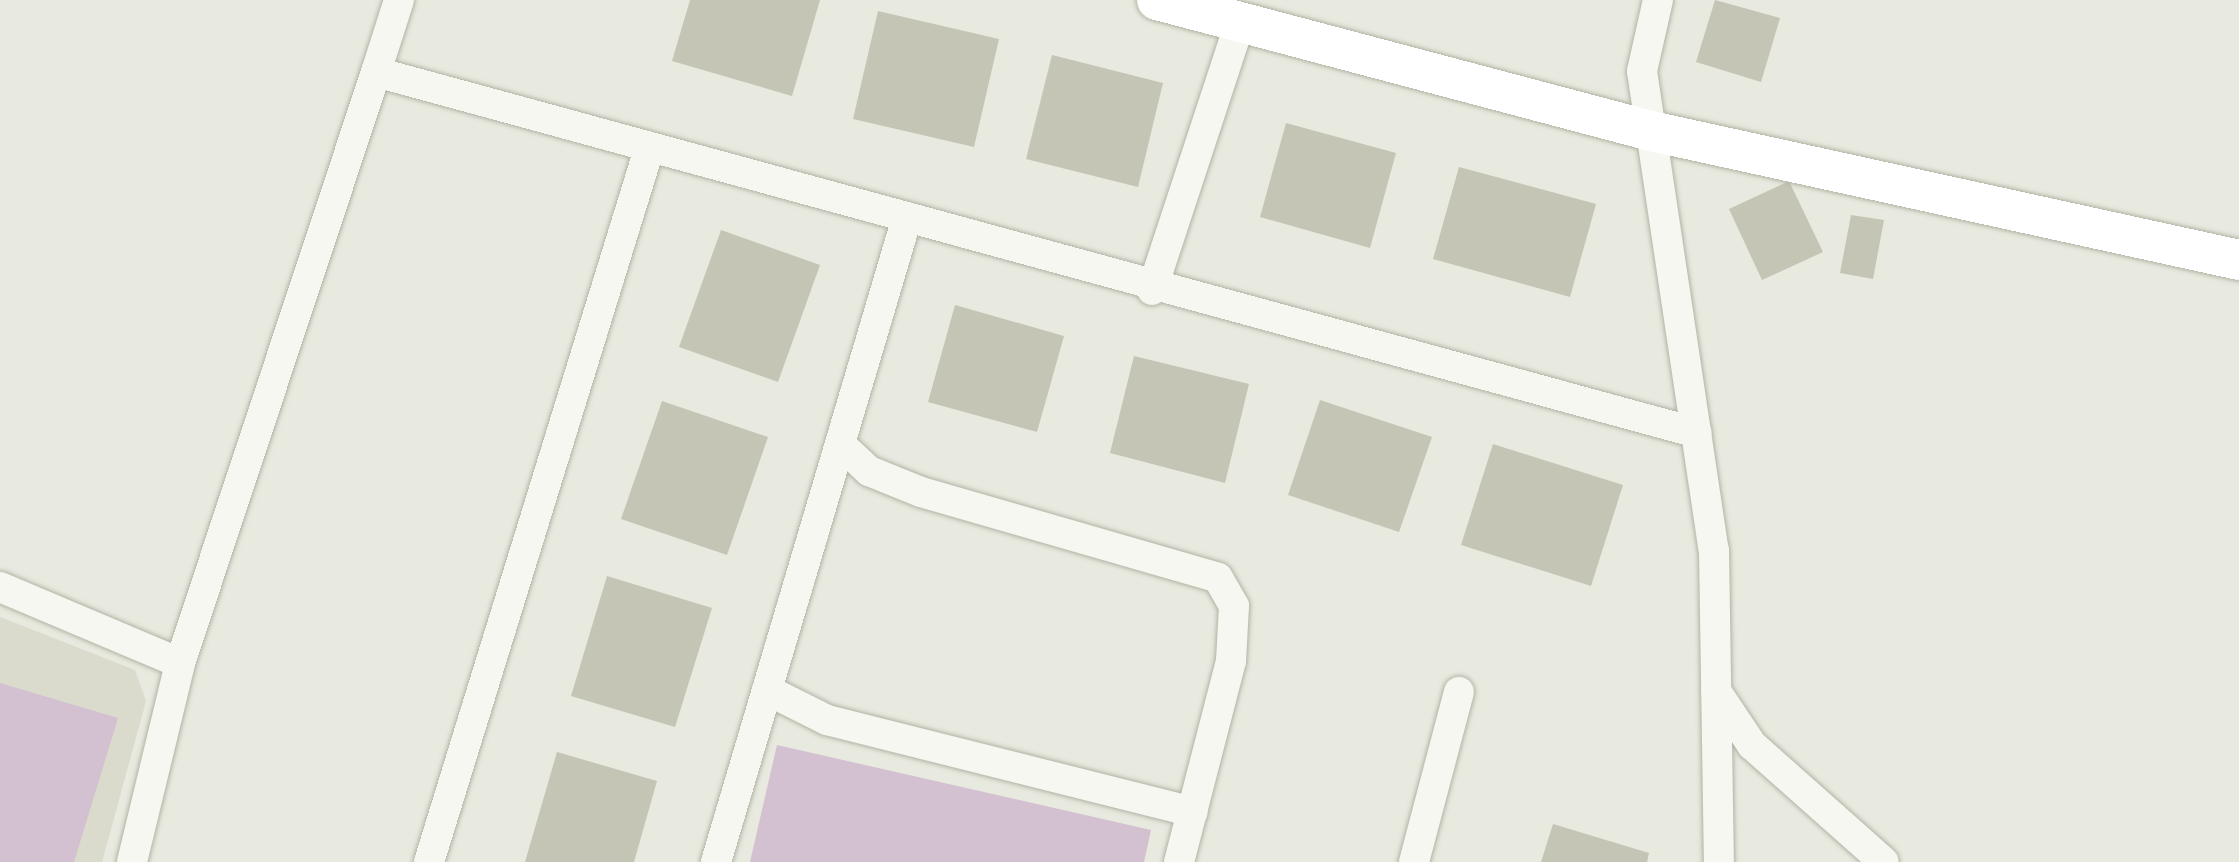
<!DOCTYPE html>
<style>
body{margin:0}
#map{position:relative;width:2239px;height:862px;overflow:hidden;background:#e8e9df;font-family:Raleway,sans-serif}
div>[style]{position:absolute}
.built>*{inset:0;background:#dadbcd}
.green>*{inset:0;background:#d3c0d0}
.building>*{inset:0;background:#c5c5b6}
.roads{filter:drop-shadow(0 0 2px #b2b3a4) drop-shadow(0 0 2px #b2b3a4)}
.street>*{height:30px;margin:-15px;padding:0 15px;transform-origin:15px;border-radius:15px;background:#f7f7f2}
.secondary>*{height:40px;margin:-20px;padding:0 20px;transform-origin:20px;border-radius:20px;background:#fff}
span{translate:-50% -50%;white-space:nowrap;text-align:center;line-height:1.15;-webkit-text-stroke:8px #f6f6ef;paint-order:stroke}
</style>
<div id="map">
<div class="built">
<div style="clip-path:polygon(0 617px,135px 670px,146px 701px,102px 862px,0 862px)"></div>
</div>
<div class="green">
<div style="clip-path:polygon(0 683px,118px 718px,74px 862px,0 862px)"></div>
<div style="clip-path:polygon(777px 745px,1151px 830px,1144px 862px,750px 862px)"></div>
</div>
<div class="building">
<div style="clip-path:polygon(690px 0,820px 0,792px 96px,672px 61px)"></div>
<div style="clip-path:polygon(1715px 0,1780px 18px,1761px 82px,1696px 62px)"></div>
<div style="clip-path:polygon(878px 11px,999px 39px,974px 147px,853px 119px)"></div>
<div style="clip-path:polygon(1052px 55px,1163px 83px,1138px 187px,1026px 159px)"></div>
<div style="clip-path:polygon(1286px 123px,1396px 153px,1370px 248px,1260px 217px)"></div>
<div style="clip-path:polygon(1459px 167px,1596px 204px,1570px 297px,1433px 259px)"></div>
<div style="clip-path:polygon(1789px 181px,1823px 252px,1762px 280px,1729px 209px)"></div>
<div style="clip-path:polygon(1851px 215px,1884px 220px,1873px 279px,1840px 273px)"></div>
<div style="clip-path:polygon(721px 230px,820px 265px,778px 382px,679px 347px)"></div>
<div style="clip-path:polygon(955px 305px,1064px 336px,1037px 432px,928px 402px)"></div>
<div style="clip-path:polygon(1134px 356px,1249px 384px,1225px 483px,1110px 453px)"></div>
<div style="clip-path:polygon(1320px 400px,1432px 437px,1399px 532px,1288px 495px)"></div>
<div style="clip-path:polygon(662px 401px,768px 437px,727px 555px,621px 519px)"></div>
<div style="clip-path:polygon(1493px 444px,1623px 485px,1591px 586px,1461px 545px)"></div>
<div style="clip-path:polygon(607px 576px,712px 608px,675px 727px,571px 696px)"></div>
<div style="clip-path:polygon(557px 752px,657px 781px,634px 862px,525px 862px)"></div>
<div style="clip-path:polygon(1553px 824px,1649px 853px,1647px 862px,1541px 862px)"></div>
</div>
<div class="roads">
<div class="street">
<div style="left:399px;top:0;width:76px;rotate:107.7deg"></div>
<div style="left:376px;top:72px;width:1369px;rotate:15.28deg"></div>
<div style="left:1658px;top:0;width:73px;rotate:102.7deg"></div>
<div style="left:1642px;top:71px;width:484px;rotate:81.5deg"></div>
<div style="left:1714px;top:550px;width:312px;rotate:89.1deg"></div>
<div style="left:1152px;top:290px;width:282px;rotate:-71.8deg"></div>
<div style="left:840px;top:444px;width:40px;rotate:43deg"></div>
<div style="left:869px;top:471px;width:56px;rotate:22deg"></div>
<div style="left:921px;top:492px;width:309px;rotate:16.1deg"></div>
<div style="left:1218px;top:578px;width:32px;rotate:60deg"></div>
<div style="left:1234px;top:606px;width:55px;rotate:93.1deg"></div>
<div style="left:1231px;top:661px;width:208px;rotate:104.5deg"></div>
<div style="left:0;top:587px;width:195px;rotate:22.9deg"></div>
<div style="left:767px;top:690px;width:67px;rotate:26.6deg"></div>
<div style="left:827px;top:720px;width:377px;rotate:14.1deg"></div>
<div style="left:1716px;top:691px;width:65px;rotate:56.3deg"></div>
<div style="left:1752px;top:745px;width:176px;rotate:41.6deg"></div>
<div style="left:132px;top:862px;width:205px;rotate:-76.4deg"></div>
<div style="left:180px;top:663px;width:623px;rotate:-71.65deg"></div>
<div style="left:429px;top:862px;width:746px;rotate:-72.85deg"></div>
<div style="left:716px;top:862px;width:669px;rotate:-73.49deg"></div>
<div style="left:1414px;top:862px;width:176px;rotate:-75.2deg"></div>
</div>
<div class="secondary">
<div style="left:1157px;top:0;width:511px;rotate:14.85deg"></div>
<div style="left:1651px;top:131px;width:602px;rotate:12.37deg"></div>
</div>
</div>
</div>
